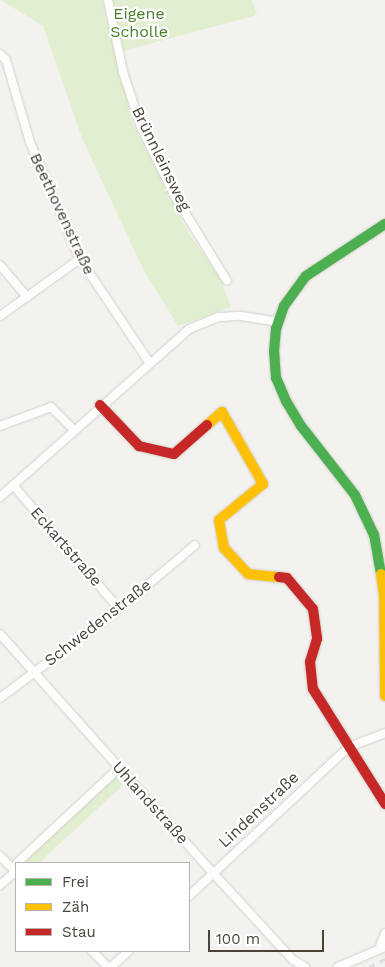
<!DOCTYPE html>
<meta charset="utf-8">
<style>
body{margin:0}
#map{position:relative;width:385px;height:967px;overflow:hidden;background:#f4f2ee;font-family:"Work Sans",sans-serif}
div>[style]{position:absolute}
.green>*{inset:0;background:#e1eecf}
.roads{filter:drop-shadow(0 0 1px #d2d0cb) drop-shadow(0 0 1px #d2d0cb)}
.street>*{height:8px;margin:-4px;padding:0 4px;transform-origin:4px;border-radius:4px;background:#fdfdfc}
.fast>*{height:10px;margin:-5px;padding:0 5px;transform-origin:5px;border-radius:5px;background:#4caf50}
.slow>*{height:10px;margin:-5px;padding:0 5px;transform-origin:5px;border-radius:5px;background:#ffc107}
.jam>*{height:10px;margin:-5px;padding:0 5px;transform-origin:5px;border-radius:5px;background:#c62828}
.rail>*{height:2.5px;margin-top:-1.25px;transform-origin:0;background:repeating-linear-gradient(90deg,#dbdbda 0 6px,transparent 0 12px)}
span{translate:-50% -50%;white-space:nowrap;text-align:center;line-height:1.15;-webkit-text-stroke:4.5px #fff;paint-order:stroke}
.park-label{font-size:16px;color:#4a7f2a}
.street-label{font-size:16px;color:#4b4439}
.legend{position:absolute;left:15px;top:862px;width:175px;height:90px;box-sizing:border-box;background:#fff;border:1px solid #b7b4b0;margin:0;padding:6px 9px;list-style:none;font-size:15px;color:#4b4439}
.legend li{display:flex;align-items:center;gap:10px;height:25px}
.legend b{width:25px;border:1px solid #b7b4b0}
.scale{position:absolute;left:208px;top:930px;width:116px;height:22px;box-sizing:border-box;border:2px solid #4b4439;border-top:0;padding-left:6px;font-size:15px;line-height:18px;white-space:nowrap;color:#4b4439;-webkit-text-stroke:4px #fff;paint-order:stroke}
</style>
<div id="map">
<div class="green">
<div style="clip-path:polygon(1px 0,102px 0,133px 124px,188px 232px,220px 278px,231px 307px,178px 326px,143px 269px,82px 138px,43px 26px)"></div>
<div style="clip-path:polygon(109px 0,252px 0,257px 15px,123px 51px)"></div>
<div style="clip-path:polygon(116px 777px,123px 785px,39px 863px,22px 863px)"></div>
</div>
<div class="roads">
<div class="street">
<div style="left:108px;top:0;width:74px;rotate:78.2deg"></div>
<div style="left:123px;top:72px;width:58px;rotate:71.9deg"></div>
<div style="left:141px;top:127px;width:79px;rotate:63.8deg"></div>
<div style="left:176px;top:198px;width:97px;rotate:58.4deg"></div>
<div style="left:0;top:54px;width:8px;rotate:45deg"></div>
<div style="left:6px;top:60px;width:85px;rotate:73.7deg"></div>
<div style="left:30px;top:142px;width:127px;rotate:66.9deg"></div>
<div style="left:80px;top:259px;width:124px;rotate:56.2deg"></div>
<div style="left:0;top:265px;width:42px;rotate:49.8deg"></div>
<div style="left:0;top:316px;width:98px;rotate:-35.5deg"></div>
<div style="left:0;top:426px;width:54px;rotate:-20.4deg"></div>
<div style="left:51px;top:407px;width:33px;rotate:45deg"></div>
<div style="left:13px;top:485px;width:163px;rotate:49.5deg"></div>
<div style="left:0;top:497px;width:253px;rotate:-41.6deg"></div>
<div style="left:189px;top:329px;width:32px;rotate:-22deg"></div>
<div style="left:219px;top:317px;width:22px;rotate:-3deg"></div>
<div style="left:241px;top:316px;width:37px;rotate:9deg"></div>
<div style="left:0;top:634px;width:320px;rotate:48.3deg"></div>
<div style="left:213px;top:873px;width:118px;rotate:47.4deg"></div>
<div style="left:293px;top:960px;width:14px;rotate:30deg"></div>
<div style="left:0;top:698px;width:149px;rotate:-36.8deg"></div>
<div style="left:119px;top:609px;width:99px;rotate:-40.1deg"></div>
<div style="left:0;top:856px;width:23px;rotate:45deg"></div>
<div style="left:17px;top:863px;width:139px;rotate:-43deg"></div>
<div style="left:0;top:885px;width:20px;rotate:-41deg"></div>
<div style="left:189px;top:896px;width:219px;rotate:-43deg"></div>
<div style="left:349px;top:747px;width:39px;rotate:-21deg"></div>
<div style="left:379px;top:949px;width:17px;rotate:-69deg"></div>
<div style="left:92px;top:951px;width:23px;rotate:45deg"></div>
<div style="left:111px;top:967px;width:24px;rotate:-42deg"></div>
<div style="left:338px;top:967px;width:51px;rotate:-23.1deg"></div>
</div>
<div class="fast">
<div style="left:381px;top:574px;width:40px;rotate:-100deg"></div>
<div style="left:374px;top:535px;width:44px;rotate:-115.4deg"></div>
<div style="left:355px;top:495px;width:88px;rotate:-128deg"></div>
<div style="left:301px;top:426px;width:29px;rotate:-121deg"></div>
<div style="left:286px;top:401px;width:25px;rotate:-113deg"></div>
<div style="left:276px;top:378px;width:26px;rotate:-94deg"></div>
<div style="left:274px;top:352px;width:23px;rotate:-85deg"></div>
<div style="left:276px;top:329px;width:24px;rotate:-71deg"></div>
<div style="left:284px;top:306px;width:37px;rotate:-54deg"></div>
<div style="left:306px;top:276px;width:95px;rotate:-33.4deg"></div>
</div>
<div class="slow">
<div style="left:207px;top:425px;width:20px;rotate:-41deg"></div>
<div style="left:222px;top:412px;width:83px;rotate:60.3deg"></div>
<div style="left:263px;top:484px;width:57px;rotate:140.7deg"></div>
<div style="left:219px;top:520px;width:28px;rotate:80deg"></div>
<div style="left:224px;top:548px;width:35px;rotate:47deg"></div>
<div style="left:248px;top:574px;width:31px;rotate:6deg"></div>
<div style="left:381px;top:574px;width:21px;rotate:82deg"></div>
<div style="left:384px;top:595px;width:101px;rotate:89.4deg"></div>
</div>
<div class="jam">
<div style="left:100px;top:405px;width:57px;rotate:46.4deg"></div>
<div style="left:139px;top:446px;width:36px;rotate:13deg"></div>
<div style="left:174px;top:454px;width:44px;rotate:-41.3deg"></div>
<div style="left:279px;top:577px;width:8px;rotate:7deg"></div>
<div style="left:287px;top:578px;width:40px;rotate:50deg"></div>
<div style="left:313px;top:609px;width:30px;rotate:82deg"></div>
<div style="left:317px;top:639px;width:24px;rotate:107deg"></div>
<div style="left:310px;top:662px;width:27px;rotate:84deg"></div>
<div style="left:313px;top:689px;width:136px;rotate:57.9deg"></div>
</div>
</div>
<div class="rail">
<div style="left:369px;top:967px;width:18px;rotate:-27deg"></div>
</div>
<div class="park-label">
<span style="left:139px;top:23px">Eigene<br>Scholle</span>
</div>
<div class="street-label">
<span style="left:161px;top:159px;rotate:64deg">Brünnleinsweg</span>
<span style="left:62px;top:214px;rotate:65deg">Beethovenstraße</span>
<span style="left:66px;top:547px;rotate:49deg">Eckartstraße</span>
<span style="left:98px;top:623px;rotate:-38deg">Schwedenstraße</span>
<span style="left:150px;top:803px;rotate:48deg">Uhlandstraße</span>
<span style="left:259px;top:810px;rotate:-43deg">Lindenstraße</span>
</div>
<ul class="legend">
<li><b style="height:6px;background:#4caf50"></b>Frei</li>
<li><b style="height:6px;background:#ffc107"></b>Zäh</li>
<li><b style="height:6px;background:#c62828"></b>Stau</li>
</ul>
<div class="scale">100 m</div>
</div>
